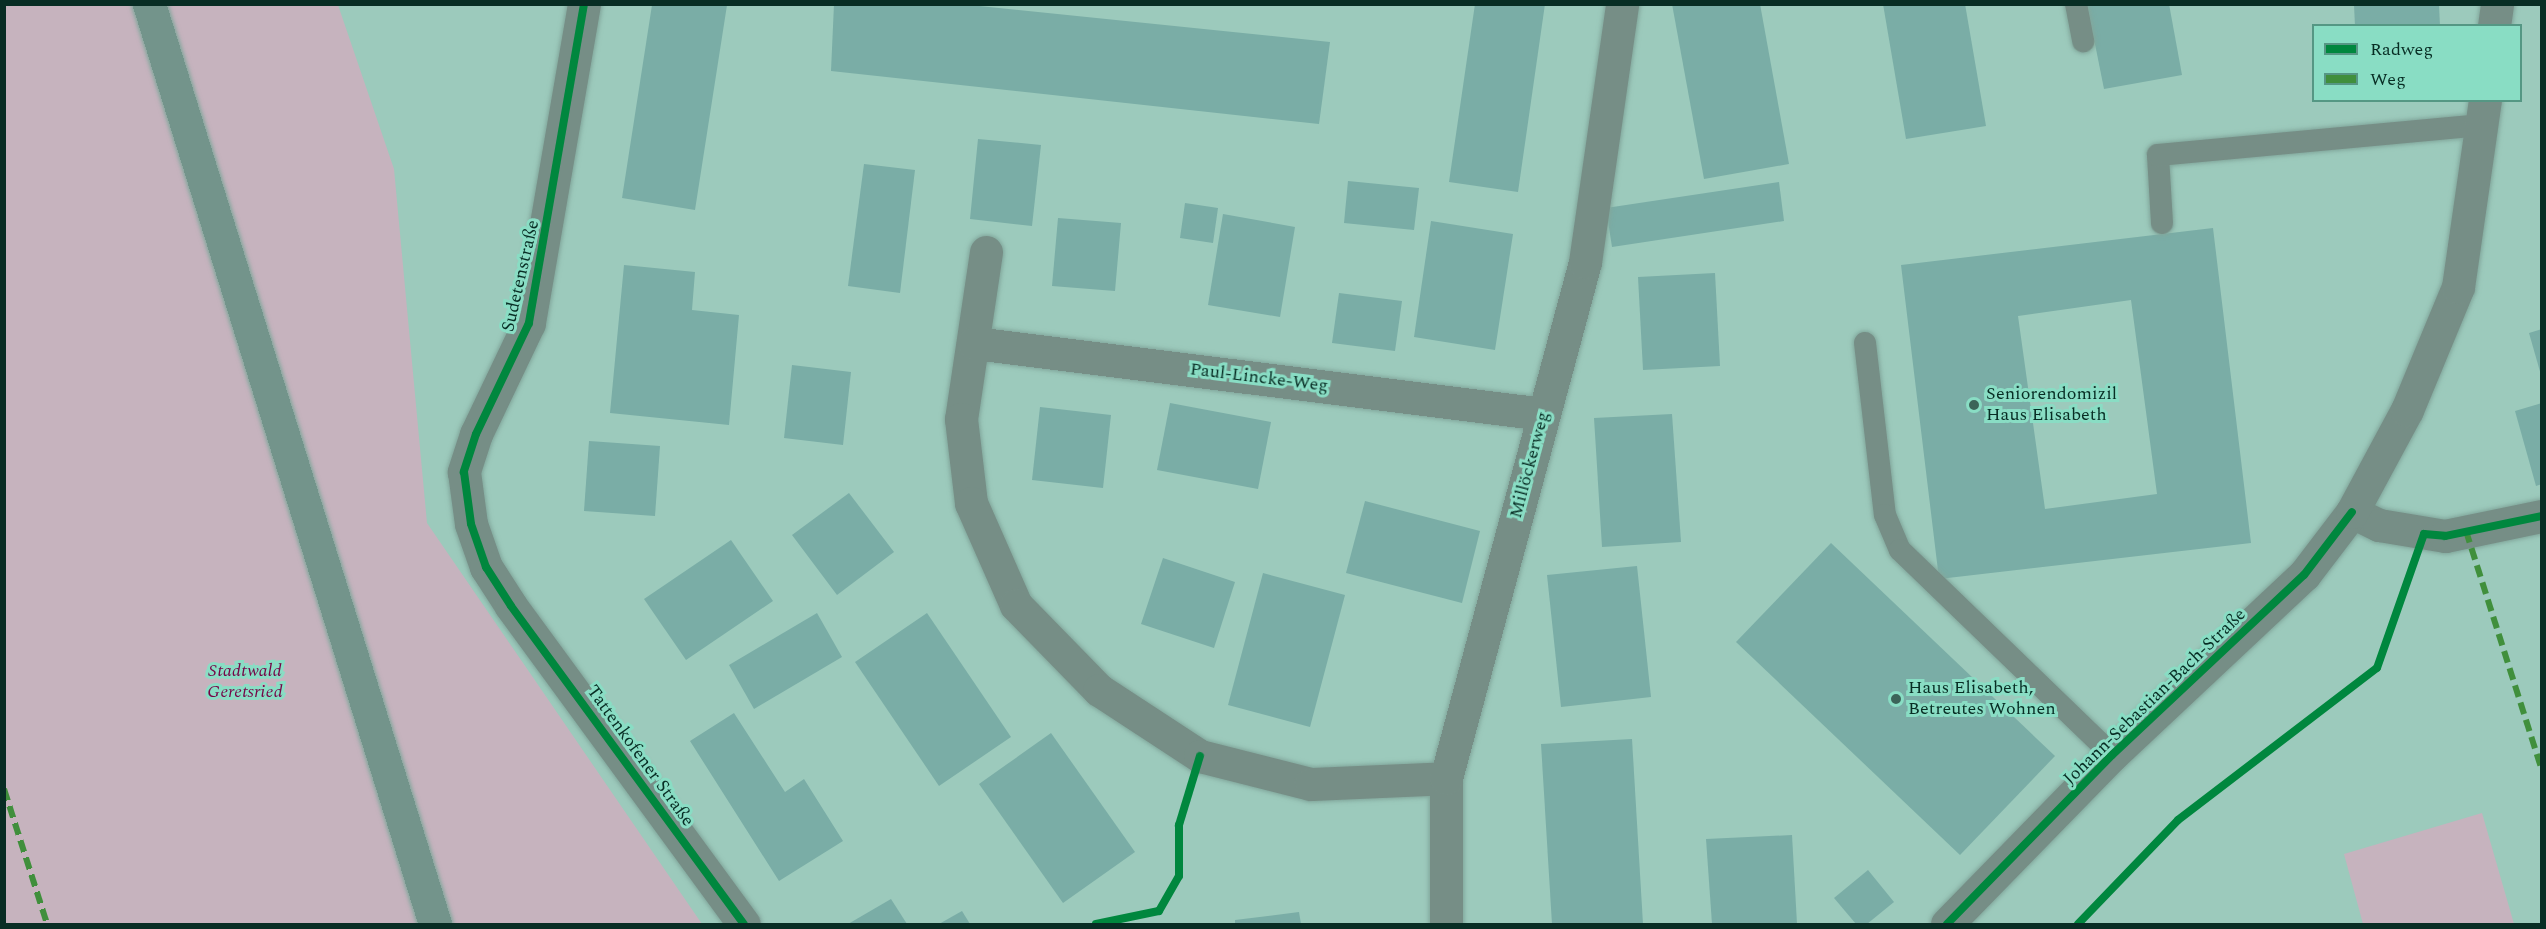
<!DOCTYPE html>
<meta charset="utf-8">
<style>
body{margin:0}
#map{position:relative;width:2546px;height:929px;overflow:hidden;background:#9ccabc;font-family:Spectral,serif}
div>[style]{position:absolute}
.green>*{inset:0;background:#c6b3be}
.building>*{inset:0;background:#7aada6}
.roads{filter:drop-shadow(0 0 2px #82a79c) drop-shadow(0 0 2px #82a79c)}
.lane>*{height:22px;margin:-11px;padding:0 11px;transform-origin:11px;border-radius:11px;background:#768e86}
.street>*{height:33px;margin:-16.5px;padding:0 16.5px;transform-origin:16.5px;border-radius:16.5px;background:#768e86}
.secondary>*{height:33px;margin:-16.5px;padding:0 16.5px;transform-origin:16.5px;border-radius:16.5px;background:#73948b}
.quiet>*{height:6px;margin-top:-3px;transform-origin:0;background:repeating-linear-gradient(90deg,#408f3c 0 12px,transparent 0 18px)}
.cycleway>*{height:8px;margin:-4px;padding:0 4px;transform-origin:4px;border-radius:4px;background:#00873e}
.dots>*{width:16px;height:16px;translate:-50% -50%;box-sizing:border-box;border:3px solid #89ddc4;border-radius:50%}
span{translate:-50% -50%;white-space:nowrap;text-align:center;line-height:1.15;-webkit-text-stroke:6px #89ddc4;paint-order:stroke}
.street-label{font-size:18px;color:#082d24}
.poi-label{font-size:18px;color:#082d24}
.left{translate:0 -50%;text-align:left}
.park-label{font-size:18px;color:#760447;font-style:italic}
.frame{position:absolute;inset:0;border:6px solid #082d24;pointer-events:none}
.legend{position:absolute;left:2312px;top:24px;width:210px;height:78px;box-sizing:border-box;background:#89ddc4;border:2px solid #559784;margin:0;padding:8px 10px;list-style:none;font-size:18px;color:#082d24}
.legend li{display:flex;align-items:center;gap:12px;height:30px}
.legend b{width:30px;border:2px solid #559784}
</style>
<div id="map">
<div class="green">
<div style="clip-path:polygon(5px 5px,338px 5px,394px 169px,427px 523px,702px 924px,5px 924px)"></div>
<div style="clip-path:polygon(2482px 813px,2514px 924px,2363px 924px,2344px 854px)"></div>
</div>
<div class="building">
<div style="clip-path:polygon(834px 4px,960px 4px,1330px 42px,1319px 124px,831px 71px)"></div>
<div style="clip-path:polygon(1475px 4px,1545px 4px,1518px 192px,1449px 182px)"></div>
<div style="clip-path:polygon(1672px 4px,1760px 4px,1789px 164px,1704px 179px)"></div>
<div style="clip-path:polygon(1883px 4px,1965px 4px,1986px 126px,1906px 139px)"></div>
<div style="clip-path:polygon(2087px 4px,2169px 4px,2182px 75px,2104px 89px)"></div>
<div style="clip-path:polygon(652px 5px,727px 5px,695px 210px,622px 198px)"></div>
<div style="clip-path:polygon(2354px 5px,2439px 5px,2440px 26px,2355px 26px)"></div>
<div style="clip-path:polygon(978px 139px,1041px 145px,1032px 226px,970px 219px)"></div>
<div style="clip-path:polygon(864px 164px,915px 170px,900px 293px,848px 286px)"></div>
<div style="clip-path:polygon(1348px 181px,1419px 188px,1414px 230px,1344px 223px)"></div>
<div style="clip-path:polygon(1779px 182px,1784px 221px,1612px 247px,1606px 208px)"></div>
<div style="clip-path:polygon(1185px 203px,1218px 208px,1213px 243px,1180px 238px)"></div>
<div style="clip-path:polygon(1223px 214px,1295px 227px,1280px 317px,1208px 305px)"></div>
<div style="clip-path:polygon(1058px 218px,1121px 223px,1115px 291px,1052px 286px)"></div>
<div style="clip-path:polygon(1431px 221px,1513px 234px,1495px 350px,1414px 337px)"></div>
<div style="clip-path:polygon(evenodd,2213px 228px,2251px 543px,1939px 579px,1901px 265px,2213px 228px,2131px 300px,2157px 494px,2045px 509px,2018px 316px,2131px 300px)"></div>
<div style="clip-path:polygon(624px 265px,695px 272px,692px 310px,739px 315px,729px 425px,610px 413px)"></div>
<div style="clip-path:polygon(1715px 273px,1720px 366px,1643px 370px,1638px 277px)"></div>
<div style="clip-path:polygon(1339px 293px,1402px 301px,1395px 351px,1332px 343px)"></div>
<div style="clip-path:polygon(2542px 329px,2542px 374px,2541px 375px,2529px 333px)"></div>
<div style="clip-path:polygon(792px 365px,851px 372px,843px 445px,784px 438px)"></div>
<div style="clip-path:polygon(1170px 403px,1271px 422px,1258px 489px,1157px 470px)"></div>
<div style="clip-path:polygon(2542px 403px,2542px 484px,2536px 486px,2515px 411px)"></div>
<div style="clip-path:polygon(1040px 407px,1111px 415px,1103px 488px,1032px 480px)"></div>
<div style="clip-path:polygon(1672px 414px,1681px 542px,1602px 547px,1594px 418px)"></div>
<div style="clip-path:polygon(589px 441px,660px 446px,655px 516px,584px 511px)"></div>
<div style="clip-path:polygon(849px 493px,894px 552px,837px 595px,792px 535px)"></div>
<div style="clip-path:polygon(1365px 501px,1480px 531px,1462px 603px,1346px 573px)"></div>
<div style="clip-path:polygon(731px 540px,773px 601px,686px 660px,644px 599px)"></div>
<div style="clip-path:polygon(1831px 543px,2055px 756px,1960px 855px,1736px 642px)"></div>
<div style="clip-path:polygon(1163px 558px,1235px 582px,1214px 648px,1141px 624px)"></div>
<div style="clip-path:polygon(1637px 566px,1651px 697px,1561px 707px,1547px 575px)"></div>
<div style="clip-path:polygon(1263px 573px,1345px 595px,1310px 727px,1228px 705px)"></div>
<div style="clip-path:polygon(817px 613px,842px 657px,754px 709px,729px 665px)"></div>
<div style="clip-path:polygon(927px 613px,1011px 737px,939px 786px,855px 662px)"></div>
<div style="clip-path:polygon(734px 713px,785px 792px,804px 779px,843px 841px,779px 881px,690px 741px)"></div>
<div style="clip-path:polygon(1051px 733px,1135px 852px,1063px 903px,979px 784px)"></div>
<div style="clip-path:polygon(1632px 739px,1643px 924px,1552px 924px,1541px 744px)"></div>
<div style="clip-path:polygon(1792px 835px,1797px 924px,1712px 924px,1706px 839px)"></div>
<div style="clip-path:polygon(1868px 870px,1894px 902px,1867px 924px,1856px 924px,1834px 898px)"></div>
<div style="clip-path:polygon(891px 899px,907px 924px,848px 924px)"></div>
<div style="clip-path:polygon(962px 911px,970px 924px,939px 924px)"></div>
<div style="clip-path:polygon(1299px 912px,1301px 924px,1235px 924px,1235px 920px)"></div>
</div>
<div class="roads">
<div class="lane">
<div style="left:2076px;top:4px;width:38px;rotate:79deg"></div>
<div style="left:2162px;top:223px;width:68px;rotate:-93.4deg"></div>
<div style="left:2158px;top:155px;width:325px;rotate:-5.3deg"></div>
<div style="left:1865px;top:343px;width:173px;rotate:83.4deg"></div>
<div style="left:1885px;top:515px;width:38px;rotate:67deg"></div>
<div style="left:1900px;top:550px;width:295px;rotate:44deg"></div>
</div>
<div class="street">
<div style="left:584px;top:4px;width:324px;rotate:99.8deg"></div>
<div style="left:529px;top:323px;width:123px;rotate:115.5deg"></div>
<div style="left:476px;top:434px;width:40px;rotate:108deg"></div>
<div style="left:464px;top:472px;width:52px;rotate:82.3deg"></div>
<div style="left:471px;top:524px;width:46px;rotate:70.8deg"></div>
<div style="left:486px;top:567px;width:46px;rotate:57.3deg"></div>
<div style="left:511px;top:606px;width:394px;rotate:53.8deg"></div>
<div style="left:2494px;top:26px;width:22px;rotate:-82deg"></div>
<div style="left:986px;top:252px;width:169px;rotate:98.5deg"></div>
<div style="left:961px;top:419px;width:85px;rotate:83.2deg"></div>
<div style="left:971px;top:503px;width:111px;rotate:66.2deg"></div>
<div style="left:1016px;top:605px;width:119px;rotate:45.7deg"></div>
<div style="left:1099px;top:690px;width:121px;rotate:33.2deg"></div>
<div style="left:1200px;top:756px;width:114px;rotate:14.2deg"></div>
<div style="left:1311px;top:784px;width:135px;rotate:-2.5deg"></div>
<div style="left:974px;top:343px;width:574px;rotate:7.1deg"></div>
<div style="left:2352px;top:512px;width:30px;rotate:26deg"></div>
<div style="left:2379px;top:525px;width:67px;rotate:9.5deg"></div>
<div style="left:2445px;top:536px;width:99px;rotate:-11.7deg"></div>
<div style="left:1446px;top:924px;width:146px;rotate:-90deg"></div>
<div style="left:1446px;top:778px;width:534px;rotate:-74.92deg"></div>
<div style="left:1585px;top:262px;width:261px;rotate:-81.8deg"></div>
<div style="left:1947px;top:924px;width:236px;rotate:-45.7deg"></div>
<div style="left:2112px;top:755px;width:263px;rotate:-43.2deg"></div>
<div style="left:2304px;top:575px;width:79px;rotate:-52.7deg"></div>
<div style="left:2352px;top:512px;width:116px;rotate:-61.7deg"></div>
<div style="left:2407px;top:410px;width:133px;rotate:-67.5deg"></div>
<div style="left:2458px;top:287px;width:189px;rotate:-81.8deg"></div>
</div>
<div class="secondary">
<div style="left:149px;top:4px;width:963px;rotate:72.73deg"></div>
</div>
</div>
<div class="quiet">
<div style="left:2466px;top:531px;width:252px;rotate:72.4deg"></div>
<div style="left:4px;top:789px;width:142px;rotate:72.3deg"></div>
</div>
<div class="cycleway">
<div style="left:584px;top:4px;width:324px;rotate:99.8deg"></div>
<div style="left:529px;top:323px;width:123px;rotate:115.5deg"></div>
<div style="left:476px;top:434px;width:40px;rotate:108deg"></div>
<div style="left:464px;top:472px;width:52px;rotate:82.3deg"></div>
<div style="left:471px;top:524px;width:46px;rotate:70.8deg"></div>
<div style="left:486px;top:567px;width:46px;rotate:57.3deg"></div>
<div style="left:511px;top:606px;width:394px;rotate:53.8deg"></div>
<div style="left:1096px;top:924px;width:64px;rotate:-11.7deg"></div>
<div style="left:1159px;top:911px;width:40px;rotate:-60.3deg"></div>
<div style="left:1179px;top:876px;width:51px;rotate:-90deg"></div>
<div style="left:1179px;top:825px;width:72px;rotate:-73.1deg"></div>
<div style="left:1947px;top:924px;width:236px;rotate:-45.7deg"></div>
<div style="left:2112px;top:755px;width:263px;rotate:-43.2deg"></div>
<div style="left:2304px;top:575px;width:79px;rotate:-52.7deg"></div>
<div style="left:2078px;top:924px;width:144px;rotate:-46.1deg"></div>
<div style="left:2178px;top:820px;width:250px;rotate:-37.4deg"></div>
<div style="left:2377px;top:668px;width:142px;rotate:-70.7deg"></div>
<div style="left:2424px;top:534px;width:21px;rotate:5deg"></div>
<div style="left:2445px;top:536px;width:99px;rotate:-11.7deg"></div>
</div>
<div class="dots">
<div style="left:1974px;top:405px;background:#3c6459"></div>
<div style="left:1896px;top:699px;background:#3c6459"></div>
</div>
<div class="street-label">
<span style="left:521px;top:276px;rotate:-77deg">Sudetenstraße</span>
<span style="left:1259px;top:378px;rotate:7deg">Paul-Lincke-Weg</span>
<span style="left:1530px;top:465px;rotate:-75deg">Millöckerweg</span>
<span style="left:2155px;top:697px;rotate:-44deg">Johann-Sebastian-Bach-Straße</span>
<span style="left:640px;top:756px;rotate:54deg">Tattenkofener Straße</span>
</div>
<div class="poi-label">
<span class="left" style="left:1986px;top:405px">Seniorendomizil<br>Haus Elisabeth</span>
<span class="left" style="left:1908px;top:699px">Haus Elisabeth,<br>Betreutes Wohnen</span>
</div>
<div class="park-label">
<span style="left:245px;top:682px">Stadtwald<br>Geretsried</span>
</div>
<div class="frame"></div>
<ul class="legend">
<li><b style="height:8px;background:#00873e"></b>Radweg</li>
<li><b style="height:8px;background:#408f3c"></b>Weg</li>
</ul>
</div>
